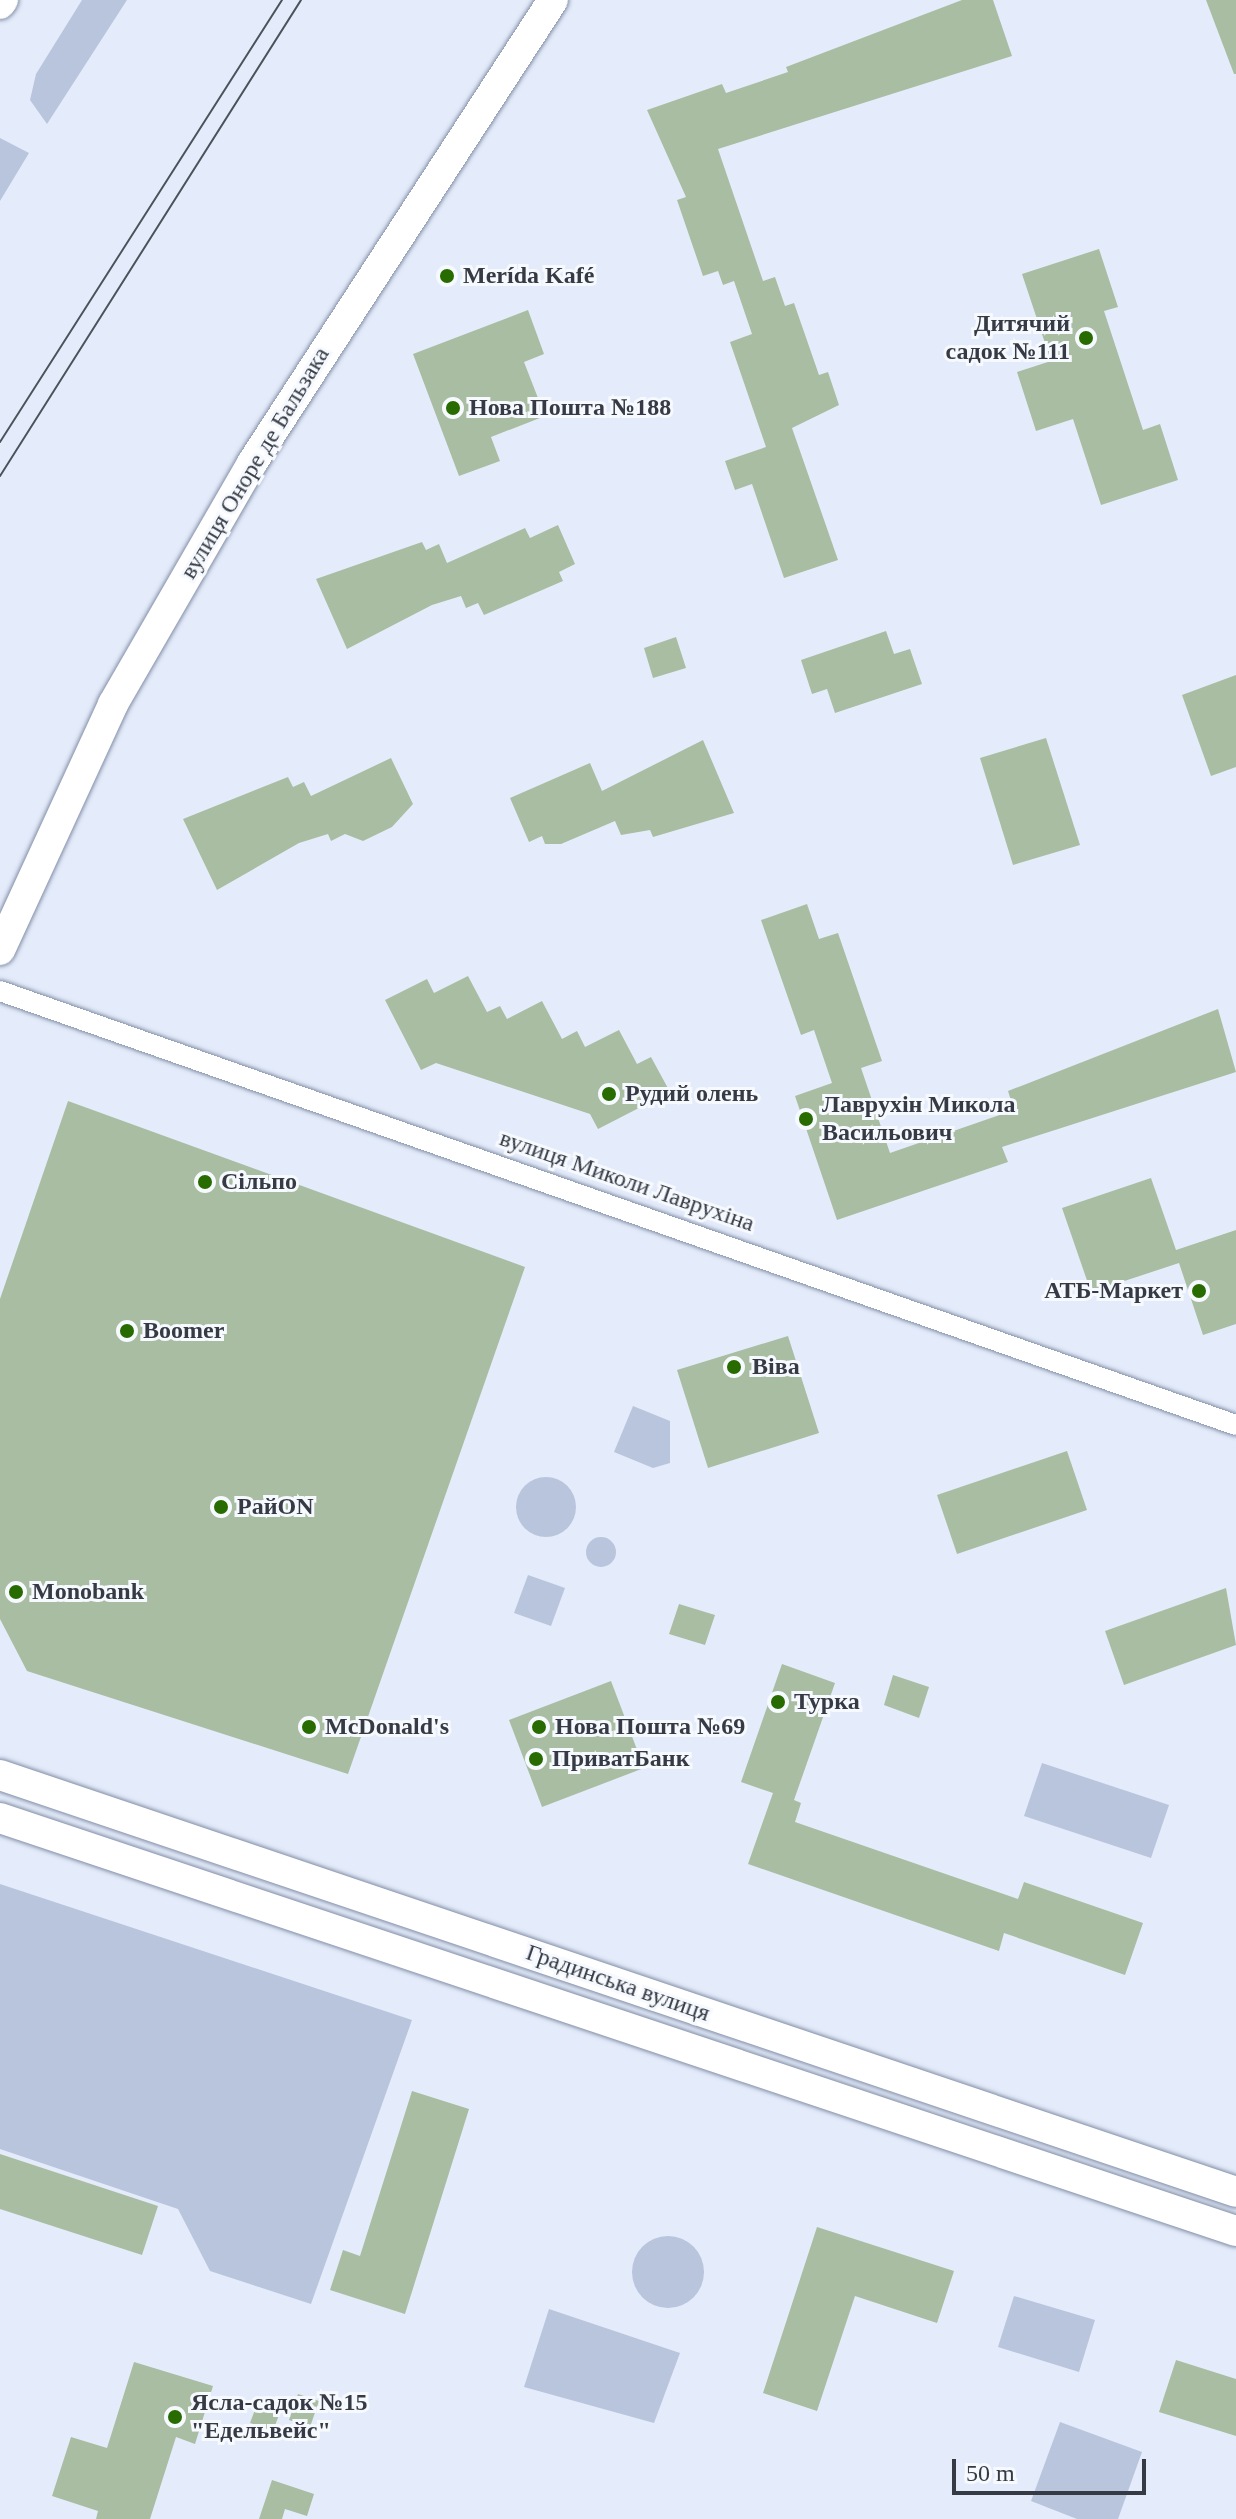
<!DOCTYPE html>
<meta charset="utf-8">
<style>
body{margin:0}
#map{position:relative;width:1236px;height:2519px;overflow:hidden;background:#e4ecfb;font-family:Georgia,serif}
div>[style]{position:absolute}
.green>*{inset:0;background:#b9c5dd}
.round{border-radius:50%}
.building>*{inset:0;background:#a8bda2}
.roads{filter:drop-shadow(0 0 2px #828ea6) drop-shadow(0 0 2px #828ea6)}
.street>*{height:20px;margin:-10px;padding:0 10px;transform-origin:10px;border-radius:10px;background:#fff}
.secondary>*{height:30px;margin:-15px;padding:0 15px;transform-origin:15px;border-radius:15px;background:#fff}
.tram>*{height:2px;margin:-1px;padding:0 1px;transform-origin:1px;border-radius:1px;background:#4c525c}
.dots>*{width:22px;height:22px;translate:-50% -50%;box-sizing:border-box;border:4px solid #f6f9fe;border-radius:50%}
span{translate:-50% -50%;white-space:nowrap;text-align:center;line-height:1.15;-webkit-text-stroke:6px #f6f9fe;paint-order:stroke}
.poi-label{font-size:24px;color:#353a44;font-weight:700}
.left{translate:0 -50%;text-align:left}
.right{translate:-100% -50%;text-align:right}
.street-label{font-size:24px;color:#353a44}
.scale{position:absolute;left:952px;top:2459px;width:194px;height:36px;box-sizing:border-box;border:4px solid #353a44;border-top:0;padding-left:10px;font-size:24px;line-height:28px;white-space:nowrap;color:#353a44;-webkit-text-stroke:6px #f6f9fe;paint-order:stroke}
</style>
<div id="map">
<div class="green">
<div style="clip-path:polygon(82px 0,127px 0,47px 124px,30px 100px,36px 74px)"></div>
<div style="clip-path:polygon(0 138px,29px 153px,0 201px)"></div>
<div style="clip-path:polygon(633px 1406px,670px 1421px,670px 1463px,653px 1468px,614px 1452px)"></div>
<div class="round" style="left:516px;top:1477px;width:60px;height:60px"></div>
<div class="round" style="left:586px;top:1537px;width:30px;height:30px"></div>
<div style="clip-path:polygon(528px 1575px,565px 1588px,551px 1626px,514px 1613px)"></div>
<div style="clip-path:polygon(1042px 1763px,1169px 1805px,1151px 1858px,1024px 1816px)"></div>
<div style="clip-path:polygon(0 1884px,412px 2020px,311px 2304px,210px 2271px,178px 2209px,0 2149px)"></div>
<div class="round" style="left:632px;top:2236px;width:72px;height:72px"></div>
<div style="clip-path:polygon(1014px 2296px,1095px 2320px,1079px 2372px,998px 2347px)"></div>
<div style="clip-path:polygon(549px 2309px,680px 2353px,654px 2423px,524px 2387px)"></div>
<div style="clip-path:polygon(1060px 2422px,1142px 2452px,1118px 2519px,1077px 2519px,1031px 2501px)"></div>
</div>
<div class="building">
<div style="clip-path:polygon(962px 0,993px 0,1012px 56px,718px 149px,763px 281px,775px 277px,785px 306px,794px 303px,819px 375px,828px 372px,839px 405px,792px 428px,838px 560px,784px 578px,752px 484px,735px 490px,725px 461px,766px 447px,730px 342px,752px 334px,734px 281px,723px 285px,718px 271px,703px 276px,677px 200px,686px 197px,647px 110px,722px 84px,726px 93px,788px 72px,786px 67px)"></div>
<div style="clip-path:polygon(1206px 0,1236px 0,1236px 74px,1234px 74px)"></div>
<div style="clip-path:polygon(1099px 249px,1118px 307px,1104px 311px,1143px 430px,1160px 424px,1178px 480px,1101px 505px,1073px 419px,1036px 431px,1017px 372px,1051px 361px,1022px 274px)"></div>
<div style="clip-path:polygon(528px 310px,544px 354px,524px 362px,545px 416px,491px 437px,500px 461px,459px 476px,413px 354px)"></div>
<div style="clip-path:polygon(558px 525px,575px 564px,559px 572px,563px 581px,484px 615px,478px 603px,466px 608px,461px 596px,432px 605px,347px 649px,316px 579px,422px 542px,426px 550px,439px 544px,447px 563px,525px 528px,530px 538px)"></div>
<div style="clip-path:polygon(886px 631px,894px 654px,910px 649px,922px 684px,835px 713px,827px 689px,812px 694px,801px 660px)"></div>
<div style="clip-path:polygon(676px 637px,686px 668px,653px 678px,644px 648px)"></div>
<div style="clip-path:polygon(1236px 675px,1236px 767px,1211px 776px,1182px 695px)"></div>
<div style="clip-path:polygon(1046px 738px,1080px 845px,1013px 865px,980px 758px)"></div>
<div style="clip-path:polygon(703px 740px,734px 813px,653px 837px,650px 830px,621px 835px,615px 821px,561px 844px,545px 844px,542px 836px,529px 842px,510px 798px,590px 763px,602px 791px)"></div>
<div style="clip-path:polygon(391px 758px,413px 804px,392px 827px,363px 841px,345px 834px,331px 841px,328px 834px,299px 843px,217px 890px,183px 819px,288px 777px,293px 787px,304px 782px,311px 796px)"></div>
<div style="clip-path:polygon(807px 904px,819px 939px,838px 933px,882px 1061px,861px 1068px,890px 1153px,1014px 1110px,1008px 1091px,1218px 1009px,1236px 1072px,1002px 1147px,1008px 1162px,837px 1220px,795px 1096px,832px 1083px,814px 1030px,801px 1035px,761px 920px)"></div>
<div style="clip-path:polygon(468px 976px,487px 1012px,500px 1006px,507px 1019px,542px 1001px,562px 1039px,577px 1031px,585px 1047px,619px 1030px,637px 1064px,651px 1057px,670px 1092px,598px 1129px,590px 1114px,436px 1063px,421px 1070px,385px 1000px,427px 979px,434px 993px)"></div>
<div style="clip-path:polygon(68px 1101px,525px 1267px,348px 1774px,27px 1671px,0 1619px,0 1299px)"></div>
<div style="clip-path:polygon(1151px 1178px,1176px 1250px,1236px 1230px,1236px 1324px,1203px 1335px,1179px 1263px,1091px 1292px,1062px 1208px)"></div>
<div style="clip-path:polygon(788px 1336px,819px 1433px,708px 1468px,677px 1370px)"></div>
<div style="clip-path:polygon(1067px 1451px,1087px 1510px,957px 1554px,937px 1495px)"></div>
<div style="clip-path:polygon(1226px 1588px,1236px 1645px,1124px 1685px,1105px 1631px)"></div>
<div style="clip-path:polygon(679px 1604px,715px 1615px,705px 1645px,669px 1634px)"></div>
<div style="clip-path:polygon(782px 1664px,835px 1683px,794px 1800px,801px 1803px,795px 1822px,1018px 1899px,1024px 1882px,1143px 1923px,1125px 1975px,1004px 1933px,999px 1951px,748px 1864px,773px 1793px,741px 1782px)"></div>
<div style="clip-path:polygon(893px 1675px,929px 1687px,919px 1718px,884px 1705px)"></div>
<div style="clip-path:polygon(611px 1681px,644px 1768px,542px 1807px,509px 1720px)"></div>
<div style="clip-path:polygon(412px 2091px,469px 2109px,405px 2314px,330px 2290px,343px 2250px,360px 2256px)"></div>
<div style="clip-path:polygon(0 2154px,158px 2206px,142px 2255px,0 2209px)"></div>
<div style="clip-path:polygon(817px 2227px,954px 2271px,937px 2323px,855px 2296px,817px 2411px,763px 2393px)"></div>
<div style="clip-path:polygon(1176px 2360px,1236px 2379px,1236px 2436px,1159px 2412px)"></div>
<div style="clip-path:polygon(134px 2362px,213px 2386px,195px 2444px,176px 2437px,150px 2519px,96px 2519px,98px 2511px,52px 2496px,71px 2437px,107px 2448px)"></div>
<div style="clip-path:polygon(298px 2394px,319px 2401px,310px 2427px,289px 2420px)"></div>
<div style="clip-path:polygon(259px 2399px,282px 2407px,273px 2431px,250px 2423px)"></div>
<div style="clip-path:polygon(272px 2480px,314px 2494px,307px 2516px,285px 2509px,282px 2519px,259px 2519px)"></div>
</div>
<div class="roads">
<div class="street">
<div style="left:0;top:991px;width:1310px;rotate:19.35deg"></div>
</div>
<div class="secondary">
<div style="left:0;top:4px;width:5px;rotate:-53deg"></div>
<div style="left:0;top:950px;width:271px;rotate:-65.3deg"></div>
<div style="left:113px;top:704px;width:278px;rotate:-60deg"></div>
<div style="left:252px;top:463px;width:552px;rotate:-56.97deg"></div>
<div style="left:0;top:1775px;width:1304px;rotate:18.64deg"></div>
<div style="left:0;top:1818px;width:1303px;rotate:18.48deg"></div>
</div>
</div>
<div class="tram">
<div style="left:0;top:442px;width:524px;rotate:-57.46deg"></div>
<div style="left:0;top:476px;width:563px;rotate:-57.69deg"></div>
</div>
<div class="dots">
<div style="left:447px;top:276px;background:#276b01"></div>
<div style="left:1086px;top:338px;background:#276b01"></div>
<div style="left:453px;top:408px;background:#276b01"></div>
<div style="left:609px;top:1094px;background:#276b01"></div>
<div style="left:806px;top:1119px;background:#276b01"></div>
<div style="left:205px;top:1182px;background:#276b01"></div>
<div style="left:1199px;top:1291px;background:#276b01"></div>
<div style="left:127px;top:1331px;background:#276b01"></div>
<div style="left:734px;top:1367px;background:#276b01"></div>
<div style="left:221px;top:1507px;background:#276b01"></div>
<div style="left:16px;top:1592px;background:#276b01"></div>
<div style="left:778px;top:1702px;background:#276b01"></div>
<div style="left:309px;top:1727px;background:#276b01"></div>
<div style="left:539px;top:1727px;background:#276b01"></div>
<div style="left:536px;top:1759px;background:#276b01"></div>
<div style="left:175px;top:2417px;background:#276b01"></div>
</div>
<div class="poi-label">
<span class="left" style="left:463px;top:276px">Merída Kafé</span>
<span class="right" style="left:1070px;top:338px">Дитячий<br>садок №111</span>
<span class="left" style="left:469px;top:408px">Нова Пошта №188</span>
<span class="left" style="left:625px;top:1094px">Рудий олень</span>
<span class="left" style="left:822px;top:1119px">Лаврухін Микола<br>Васильович</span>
<span class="left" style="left:221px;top:1182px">Сільпо</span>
<span class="right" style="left:1183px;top:1291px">АТБ-Маркет</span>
<span class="left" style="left:143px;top:1331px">Boomer</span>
<span class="left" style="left:752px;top:1367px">Віва</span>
<span class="left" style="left:237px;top:1507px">РайON</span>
<span class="left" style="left:32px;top:1592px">Monobank</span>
<span class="left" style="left:794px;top:1702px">Турка</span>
<span class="left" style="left:325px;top:1727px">McDonald's</span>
<span class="left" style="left:555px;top:1727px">Нова Пошта №69</span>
<span class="left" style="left:552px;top:1759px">ПриватБанк</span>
<span class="left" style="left:191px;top:2417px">Ясла-садок №15<br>"Едельвейс"</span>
</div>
<div class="street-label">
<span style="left:255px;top:463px;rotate:-59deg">вулиця Оноре де Бальзака</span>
<span style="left:627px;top:1181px;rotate:19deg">вулиця Миколи Лаврухіна</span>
<span style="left:618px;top:1983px;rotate:19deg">Градинська вулиця</span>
</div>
<div class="scale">50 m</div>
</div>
